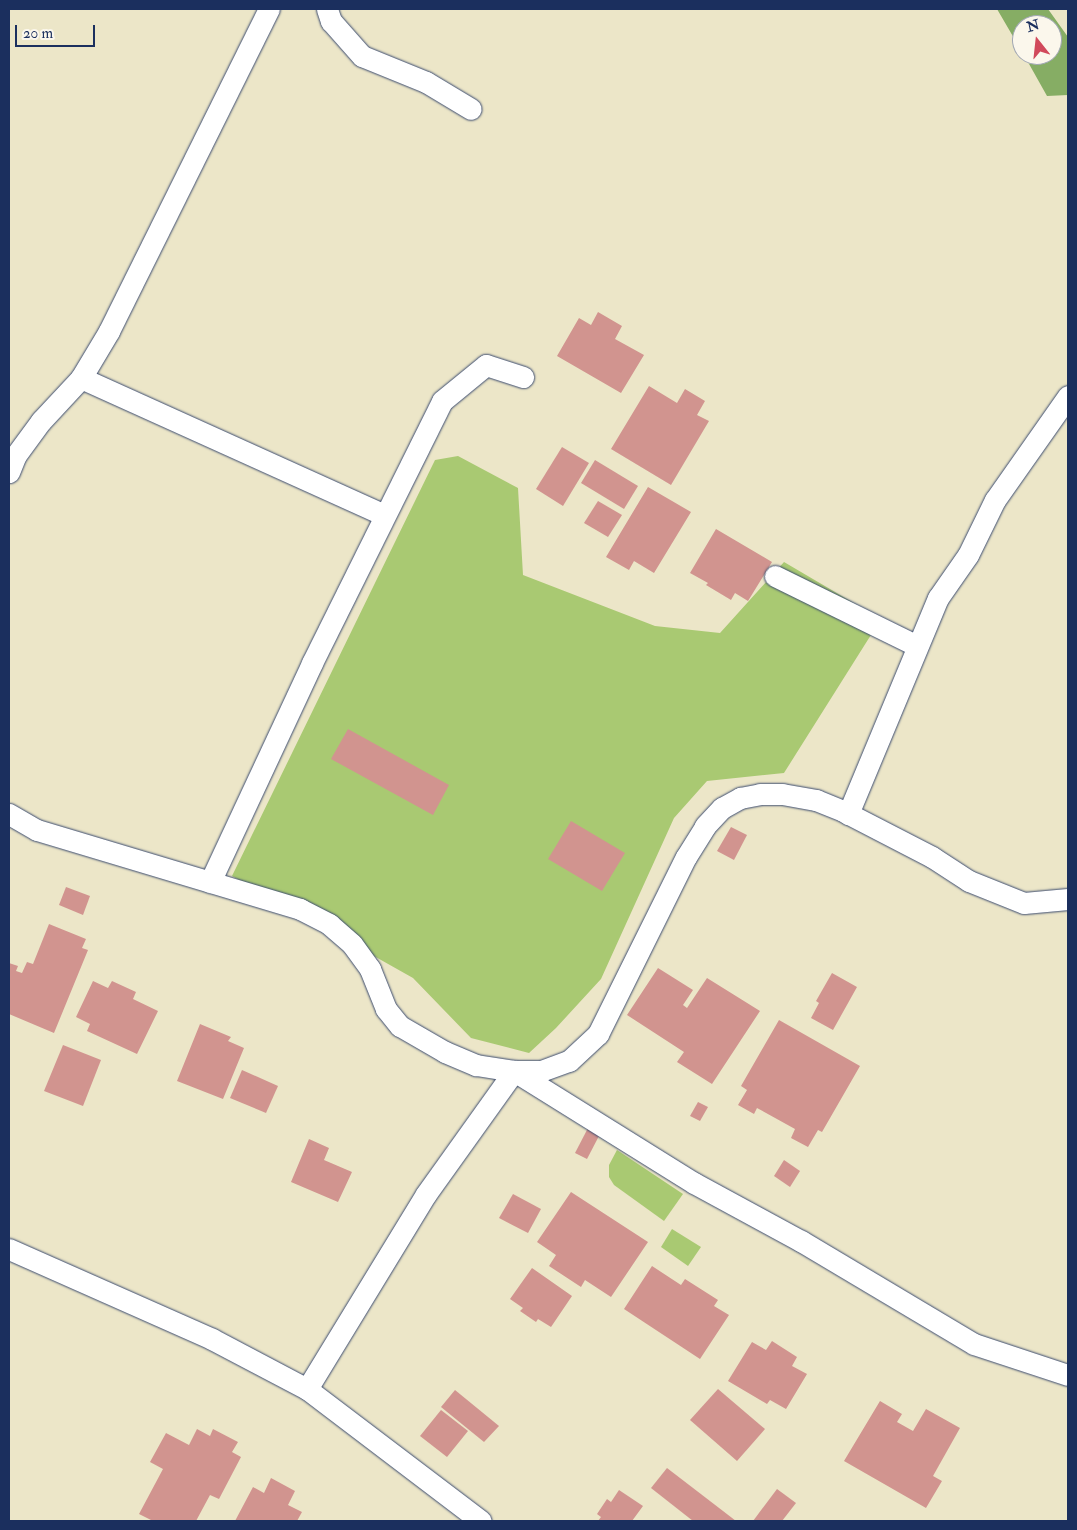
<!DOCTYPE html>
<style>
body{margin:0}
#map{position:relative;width:1077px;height:1530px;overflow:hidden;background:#ece6c8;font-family:"IM FELL Double Pica",serif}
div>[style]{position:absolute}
.green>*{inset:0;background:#a9c972}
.forest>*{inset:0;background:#86ad64}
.building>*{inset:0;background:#d1948f}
.roads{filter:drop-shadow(0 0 1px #3a4a6e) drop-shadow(0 0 1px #3a4a6e)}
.minor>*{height:21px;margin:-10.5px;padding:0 10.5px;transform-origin:10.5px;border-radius:10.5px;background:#fff}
span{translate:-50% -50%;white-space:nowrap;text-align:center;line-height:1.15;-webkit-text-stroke:4px #fbf7ec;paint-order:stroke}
.frame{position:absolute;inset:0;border:10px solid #1b2f5e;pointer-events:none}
.north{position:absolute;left:1012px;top:15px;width:50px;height:50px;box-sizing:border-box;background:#fbf7ec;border:1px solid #a1a7b3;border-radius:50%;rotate:344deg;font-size:14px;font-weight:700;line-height:20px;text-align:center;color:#1b2f5e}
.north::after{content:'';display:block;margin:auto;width:18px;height:22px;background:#d1495b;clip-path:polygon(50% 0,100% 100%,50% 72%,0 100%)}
.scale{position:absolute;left:15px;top:25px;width:80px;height:22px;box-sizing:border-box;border:2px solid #1b2f5e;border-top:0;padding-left:6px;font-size:15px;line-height:18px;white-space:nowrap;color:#1b2f5e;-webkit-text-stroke:4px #fbf7ec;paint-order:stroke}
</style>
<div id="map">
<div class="green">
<div style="clip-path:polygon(458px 456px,518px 488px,523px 575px,655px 626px,720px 633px,784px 562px,881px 619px,784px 773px,707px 781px,674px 818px,601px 979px,556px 1028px,529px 1053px,471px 1038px,413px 978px,232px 876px,435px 460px)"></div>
<div style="clip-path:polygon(617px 1150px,683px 1194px,664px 1221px,614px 1185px,609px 1177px,609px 1165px)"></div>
<div style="clip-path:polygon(672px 1229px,701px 1247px,688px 1266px,661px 1247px)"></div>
</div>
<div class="forest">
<div style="clip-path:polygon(997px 9px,1048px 9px,1068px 37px,1068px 95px,1047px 96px,1024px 55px,1052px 55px,1052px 25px,1022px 25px,1022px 52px)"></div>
</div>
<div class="building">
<div style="clip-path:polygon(598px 312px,622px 326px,615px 339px,644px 355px,621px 393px,557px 356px,579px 318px,591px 325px)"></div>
<div style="clip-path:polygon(649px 386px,677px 403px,685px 389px,705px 401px,697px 415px,709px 421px,671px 485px,611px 449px)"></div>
<div style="clip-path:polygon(562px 447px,589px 463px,563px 506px,536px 489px)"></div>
<div style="clip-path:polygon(595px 460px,638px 486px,624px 509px,581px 483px)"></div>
<div style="clip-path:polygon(648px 487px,691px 512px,654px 573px,634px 561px,629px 570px,606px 557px)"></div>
<div style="clip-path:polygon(598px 501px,622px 515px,608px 537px,584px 523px)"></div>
<div style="clip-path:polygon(716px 529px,772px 562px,748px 601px,735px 593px,731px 600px,706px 585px,708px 583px,690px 573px)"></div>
<div style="clip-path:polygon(348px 729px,449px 785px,433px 815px,331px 759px)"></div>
<div style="clip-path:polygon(571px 821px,625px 853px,602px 891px,548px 859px)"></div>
<div style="clip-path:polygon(731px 827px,747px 835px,734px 860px,717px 851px)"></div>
<div style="clip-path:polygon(66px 887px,90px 896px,83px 915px,59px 905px)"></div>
<div style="clip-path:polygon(49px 924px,86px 939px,82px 948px,88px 950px,54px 1033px,9px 1014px,9px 963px,18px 966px,16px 971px,22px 973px,27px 962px,33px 964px)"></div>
<div style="clip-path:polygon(658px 968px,693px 990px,683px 1005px,687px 1008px,707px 978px,760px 1011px,712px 1084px,677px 1062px,684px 1052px,627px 1015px)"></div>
<div style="clip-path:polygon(832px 973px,857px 987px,833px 1030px,811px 1018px,819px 1003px,816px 1001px)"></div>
<div style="clip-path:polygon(93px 981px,108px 988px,112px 981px,136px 992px,133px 999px,158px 1011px,137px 1054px,87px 1031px,90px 1024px,76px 1017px)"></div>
<div style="clip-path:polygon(779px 1020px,860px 1066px,822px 1132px,818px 1130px,808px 1147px,791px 1138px,795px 1129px,757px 1108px,754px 1114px,738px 1105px,747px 1090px,741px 1086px)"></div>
<div style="clip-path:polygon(200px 1024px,231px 1037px,228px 1041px,244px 1048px,223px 1099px,177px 1081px)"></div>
<div style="clip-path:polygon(63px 1045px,101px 1060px,83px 1106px,44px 1091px)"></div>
<div style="clip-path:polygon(242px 1070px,278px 1086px,266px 1113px,230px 1098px)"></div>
<div style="clip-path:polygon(698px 1102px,708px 1107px,700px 1121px,690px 1116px)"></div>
<div style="clip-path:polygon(588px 1128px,600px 1134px,587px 1159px,575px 1153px)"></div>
<div style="clip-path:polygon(309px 1139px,329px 1148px,324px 1160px,352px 1172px,338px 1202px,291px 1182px)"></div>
<div style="clip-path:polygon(784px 1160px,800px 1171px,790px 1187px,774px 1176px)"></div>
<div style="clip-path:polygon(571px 1192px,648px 1242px,611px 1297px,585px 1280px,581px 1287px,549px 1266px,556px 1255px,537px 1242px)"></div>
<div style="clip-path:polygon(513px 1194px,541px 1209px,528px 1233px,499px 1218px)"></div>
<div style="clip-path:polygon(652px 1266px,681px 1285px,685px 1279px,718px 1300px,714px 1306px,729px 1315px,700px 1359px,624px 1309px)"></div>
<div style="clip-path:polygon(532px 1268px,572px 1296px,551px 1327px,538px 1319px,536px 1322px,520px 1311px,523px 1308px,510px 1299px)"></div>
<div style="clip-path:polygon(772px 1341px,797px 1357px,792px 1366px,807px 1374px,786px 1409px,770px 1400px,767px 1404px,728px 1381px,752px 1342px,766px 1350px)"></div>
<div style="clip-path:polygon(718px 1389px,765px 1429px,737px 1461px,690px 1420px)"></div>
<div style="clip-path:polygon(455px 1390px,499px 1426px,484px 1442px,441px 1407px)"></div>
<div style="clip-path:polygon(880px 1401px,902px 1414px,897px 1422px,913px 1431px,926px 1409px,960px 1428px,933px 1476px,942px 1481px,926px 1508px,844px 1461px)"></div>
<div style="clip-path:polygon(441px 1410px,468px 1431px,447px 1457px,420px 1436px)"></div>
<div style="clip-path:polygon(197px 1429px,210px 1436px,213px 1429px,238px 1442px,232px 1452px,241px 1457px,219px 1499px,210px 1495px,196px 1521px,153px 1521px,139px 1514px,163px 1469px,150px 1462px,166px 1433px,189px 1445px)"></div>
<div style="clip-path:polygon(667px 1468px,736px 1521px,693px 1521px,651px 1488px)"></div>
<div style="clip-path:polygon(271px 1478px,295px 1491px,288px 1505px,302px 1512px,297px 1521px,235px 1521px,253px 1487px,264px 1493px)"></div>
<div style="clip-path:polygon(777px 1489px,796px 1503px,782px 1521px,753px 1521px)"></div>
<div style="clip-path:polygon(619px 1490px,643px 1506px,632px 1521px,598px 1521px,601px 1517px,597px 1514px,607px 1499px,611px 1502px)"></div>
</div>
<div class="roads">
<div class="minor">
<div style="left:327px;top:9px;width:13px;rotate:72deg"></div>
<div style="left:331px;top:21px;width:47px;rotate:48.5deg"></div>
<div style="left:362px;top:56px;width:69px;rotate:22.1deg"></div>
<div style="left:426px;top:82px;width:52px;rotate:31deg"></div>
<div style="left:81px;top:378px;width:333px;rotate:24.3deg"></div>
<div style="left:9px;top:472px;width:18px;rotate:-68deg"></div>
<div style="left:16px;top:455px;width:42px;rotate:-53.7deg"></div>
<div style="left:41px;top:421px;width:59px;rotate:-47.1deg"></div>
<div style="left:81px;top:378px;width:55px;rotate:-59.2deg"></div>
<div style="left:109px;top:331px;width:360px;rotate:-63.6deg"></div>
<div style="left:775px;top:576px;width:158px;rotate:26.2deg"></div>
<div style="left:9px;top:814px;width:32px;rotate:30deg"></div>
<div style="left:37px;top:830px;width:275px;rotate:16.7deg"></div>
<div style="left:300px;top:909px;width:33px;rotate:27deg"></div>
<div style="left:329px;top:924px;width:30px;rotate:41deg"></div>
<div style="left:352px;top:944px;width:31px;rotate:54deg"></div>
<div style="left:370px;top:969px;width:43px;rotate:68.2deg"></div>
<div style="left:386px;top:1009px;width:22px;rotate:51deg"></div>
<div style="left:400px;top:1026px;width:52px;rotate:30deg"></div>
<div style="left:445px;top:1052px;width:34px;rotate:23deg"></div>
<div style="left:476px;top:1065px;width:38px;rotate:9deg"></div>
<div style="left:514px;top:1071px;width:27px"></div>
<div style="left:541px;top:1071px;width:30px;rotate:-20deg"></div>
<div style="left:569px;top:1061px;width:40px;rotate:-43deg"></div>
<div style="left:598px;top:1034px;width:198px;rotate:-63.6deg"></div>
<div style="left:686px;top:857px;width:36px;rotate:-58deg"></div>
<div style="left:705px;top:826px;width:25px;rotate:-47deg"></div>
<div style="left:722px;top:808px;width:21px;rotate:-29deg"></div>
<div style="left:740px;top:798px;width:20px;rotate:-11deg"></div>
<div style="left:760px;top:794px;width:22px"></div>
<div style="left:782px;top:794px;width:35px;rotate:10deg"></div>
<div style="left:816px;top:800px;width:29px;rotate:22deg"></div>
<div style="left:843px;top:811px;width:100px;rotate:27.3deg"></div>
<div style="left:932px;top:857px;width:44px;rotate:33deg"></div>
<div style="left:969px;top:881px;width:59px;rotate:21.8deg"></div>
<div style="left:1024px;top:903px;width:44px;rotate:-5.2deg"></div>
<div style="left:848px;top:814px;width:234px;rotate:-67.4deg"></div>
<div style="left:938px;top:598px;width:52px;rotate:-55.1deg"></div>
<div style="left:968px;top:555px;width:61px;rotate:-63.9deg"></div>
<div style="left:995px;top:500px;width:127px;rotate:-54.9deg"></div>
<div style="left:210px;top:882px;width:242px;rotate:-65deg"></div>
<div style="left:312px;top:663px;width:292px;rotate:-63.6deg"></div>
<div style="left:442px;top:401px;width:57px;rotate:-39.3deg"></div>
<div style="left:486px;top:365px;width:39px;rotate:18deg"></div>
<div style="left:514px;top:1071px;width:212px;rotate:31.9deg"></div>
<div style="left:694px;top:1183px;width:122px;rotate:28.5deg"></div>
<div style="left:801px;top:1241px;width:201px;rotate:30.8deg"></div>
<div style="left:974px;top:1344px;width:99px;rotate:18.3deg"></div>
<div style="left:9px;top:1249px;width:222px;rotate:23.9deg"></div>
<div style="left:212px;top:1339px;width:107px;rotate:27.8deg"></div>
<div style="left:307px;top:1389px;width:218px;rotate:37.2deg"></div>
<div style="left:307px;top:1389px;width:228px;rotate:-58.6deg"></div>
<div style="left:426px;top:1194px;width:151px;rotate:-54.4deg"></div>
</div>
</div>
<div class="frame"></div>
<div class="north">N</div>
<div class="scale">20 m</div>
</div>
